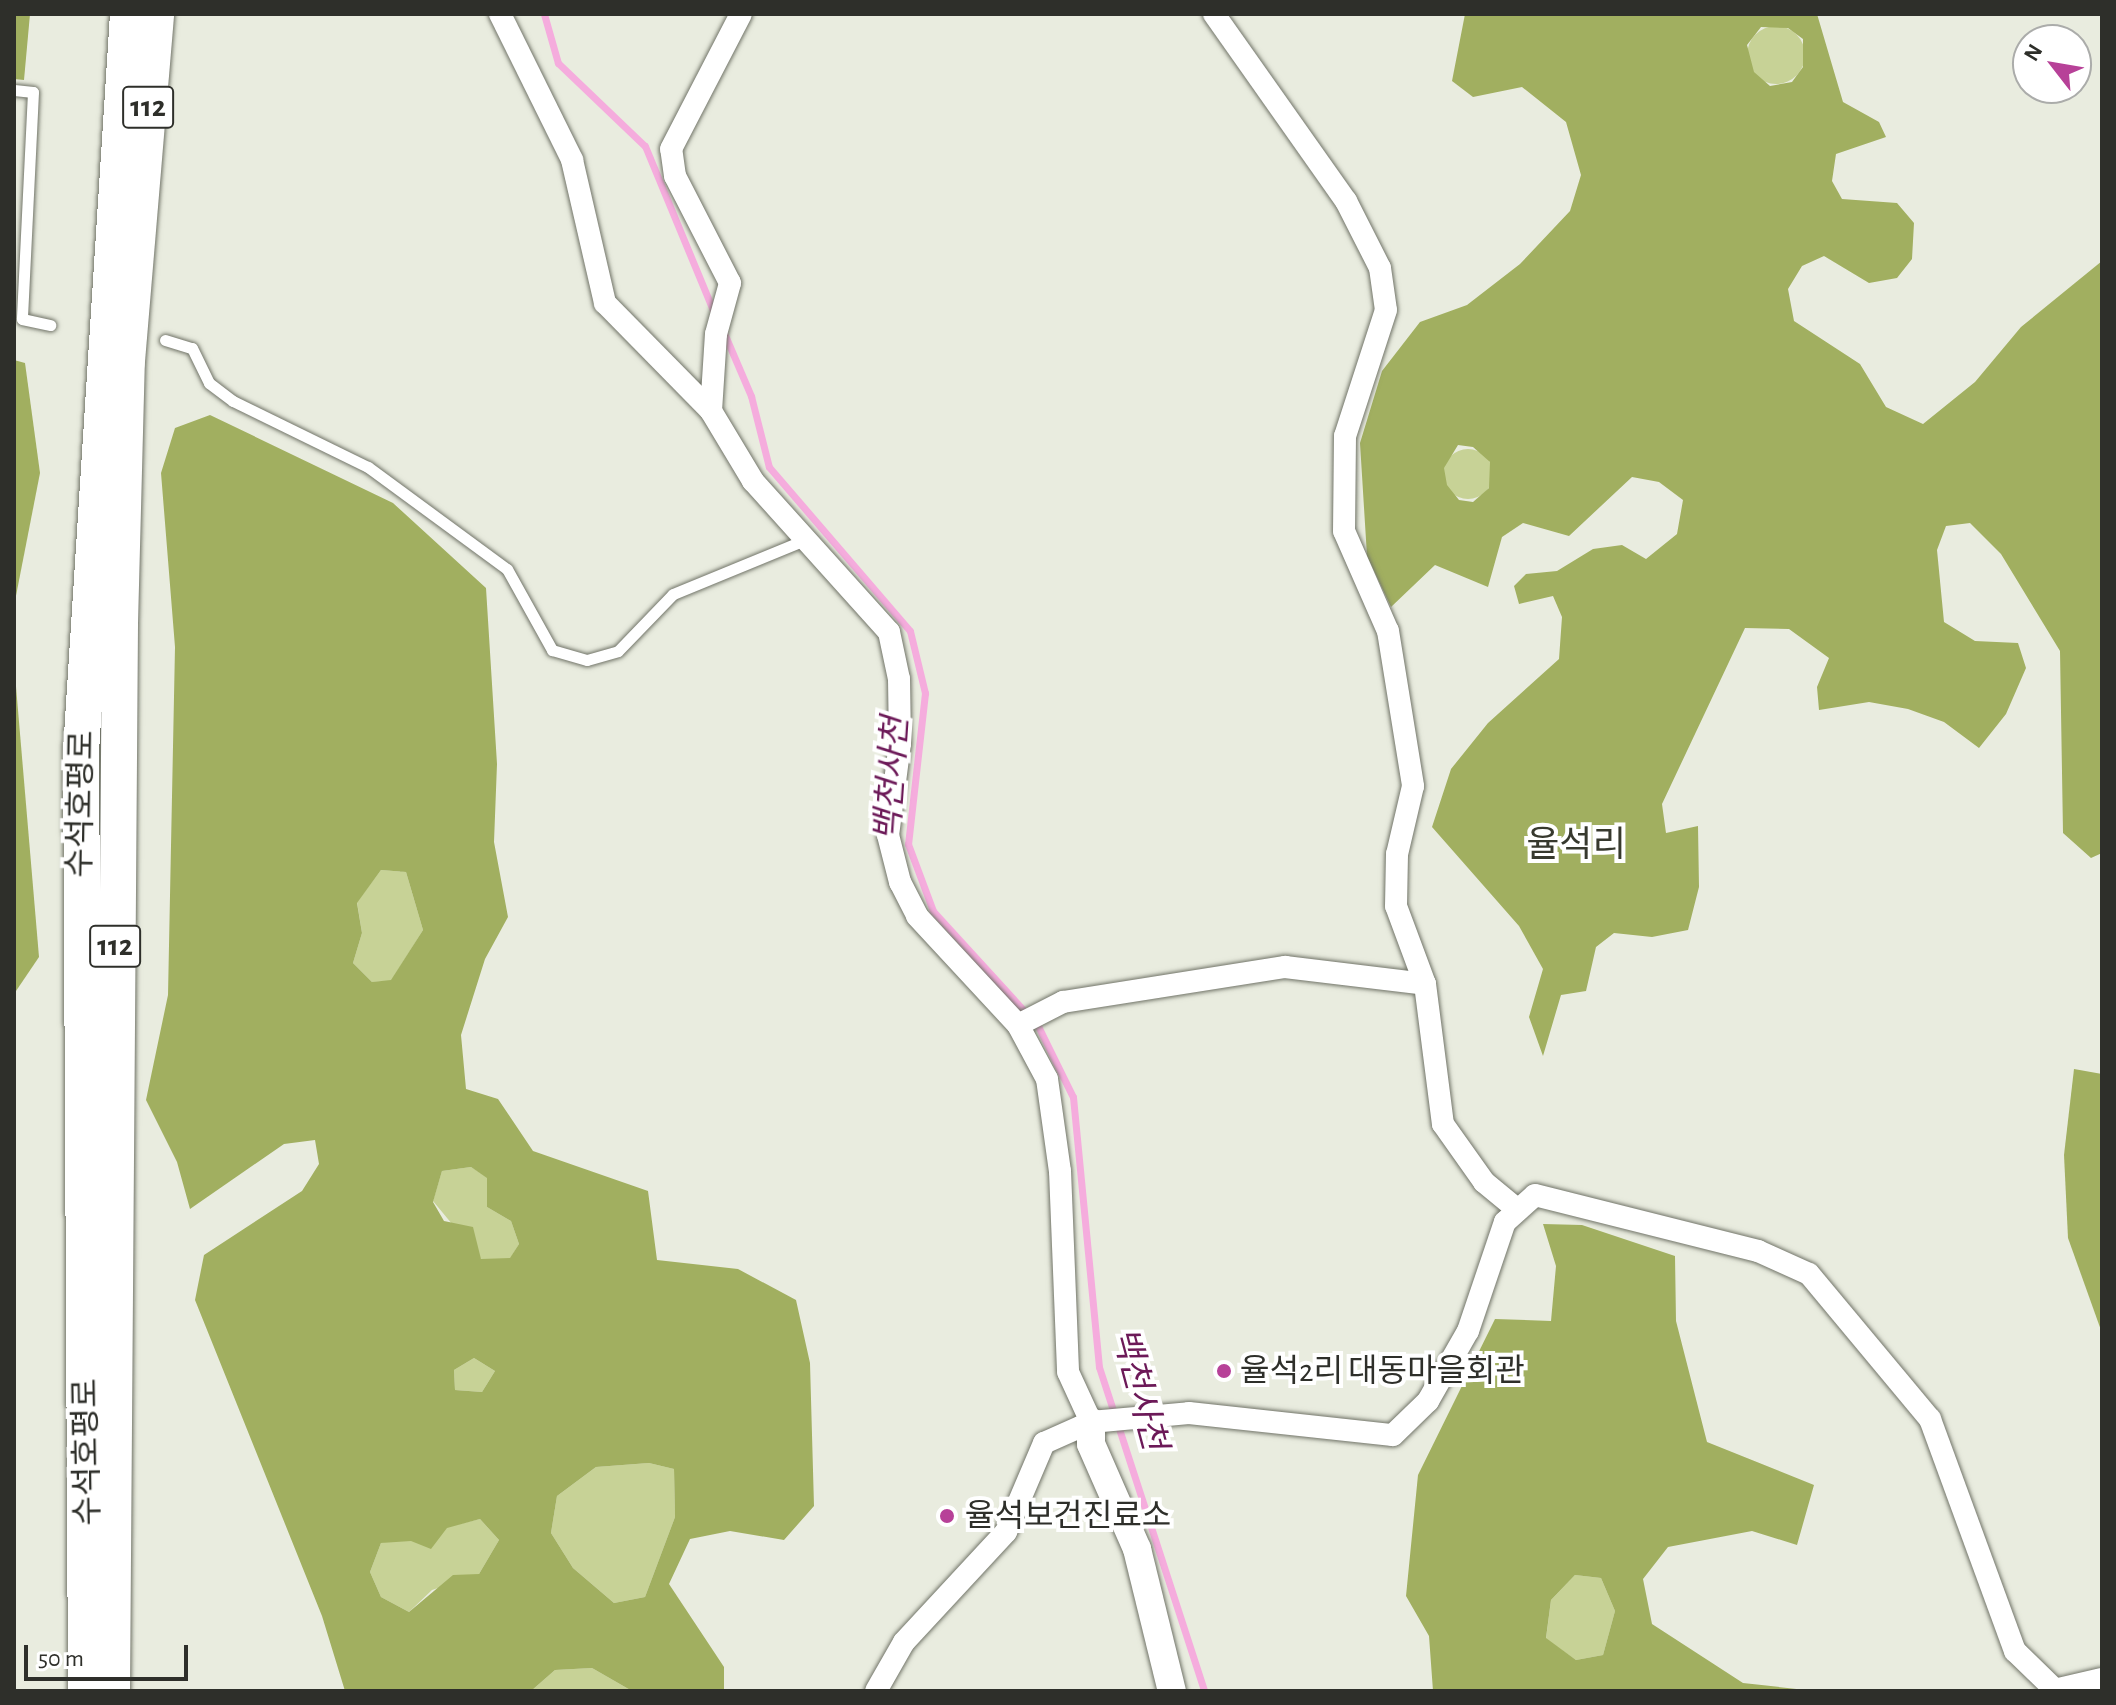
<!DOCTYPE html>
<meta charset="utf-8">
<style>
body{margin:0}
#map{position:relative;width:2116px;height:1705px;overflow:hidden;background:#e9ecdf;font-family:"Alegreya Sans","Noto Sans KR",sans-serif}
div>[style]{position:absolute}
.green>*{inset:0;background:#c7d296}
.round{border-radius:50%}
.forest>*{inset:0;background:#a1af60}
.stream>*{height:7px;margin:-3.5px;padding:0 3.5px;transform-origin:3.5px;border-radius:3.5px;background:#f5acdd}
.roads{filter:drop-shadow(0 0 2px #717468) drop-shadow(0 0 2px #717468)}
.service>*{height:11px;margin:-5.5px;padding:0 5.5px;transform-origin:5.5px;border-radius:5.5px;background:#fff}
.minor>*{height:22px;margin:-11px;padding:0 11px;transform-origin:11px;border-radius:11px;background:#fff}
.tertiary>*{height:28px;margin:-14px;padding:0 14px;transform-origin:14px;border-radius:14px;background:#fff}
.trunk>*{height:36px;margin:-18px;padding:0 18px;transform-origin:18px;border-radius:18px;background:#fff}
.dots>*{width:22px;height:22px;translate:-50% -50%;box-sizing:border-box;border:4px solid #fff;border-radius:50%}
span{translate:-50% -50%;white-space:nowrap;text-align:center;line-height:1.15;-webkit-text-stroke:8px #fff;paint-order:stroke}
.shield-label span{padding:2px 6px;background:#fff;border:2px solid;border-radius:6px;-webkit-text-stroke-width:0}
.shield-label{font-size:30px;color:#2e2f2a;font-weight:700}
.street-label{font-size:32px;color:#2e2f2a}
.poi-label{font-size:32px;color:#2e2f2a}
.left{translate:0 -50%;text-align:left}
.water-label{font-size:34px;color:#6c1958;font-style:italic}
.quarter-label{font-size:36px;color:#37392e}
.frame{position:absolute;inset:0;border:16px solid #2e2f2a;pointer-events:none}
.north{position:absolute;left:2012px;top:24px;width:80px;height:80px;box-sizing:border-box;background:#fff;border:2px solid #abacaa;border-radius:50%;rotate:301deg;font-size:22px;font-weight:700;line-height:32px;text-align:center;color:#2e2f2a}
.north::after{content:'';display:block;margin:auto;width:28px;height:36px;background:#b74198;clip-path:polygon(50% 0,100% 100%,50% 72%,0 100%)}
.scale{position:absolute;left:24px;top:1645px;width:164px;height:36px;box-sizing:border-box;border:4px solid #2e2f2a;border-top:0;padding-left:10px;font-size:24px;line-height:28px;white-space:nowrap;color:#2e2f2a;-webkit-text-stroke:6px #fff;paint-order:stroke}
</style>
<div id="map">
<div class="green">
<div class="round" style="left:1747px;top:26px;width:58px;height:58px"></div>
<div class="round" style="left:1443px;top:449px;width:50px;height:50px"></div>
<div style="clip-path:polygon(381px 870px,406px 872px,423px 930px,391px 981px,372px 982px,353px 963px,362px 933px,357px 902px)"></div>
<div style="clip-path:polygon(471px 1167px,487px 1177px,487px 1207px,511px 1221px,519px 1244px,510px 1259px,481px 1259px,433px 1201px,442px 1171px)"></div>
<div style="clip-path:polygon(474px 1358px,495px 1371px,482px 1392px,455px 1390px,454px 1370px)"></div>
<div style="clip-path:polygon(649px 1463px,674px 1469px,675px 1517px,645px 1597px,614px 1603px,573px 1568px,551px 1533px,557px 1496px,596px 1467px)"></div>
<div style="clip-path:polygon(480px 1519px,499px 1540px,479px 1574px,432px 1590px,409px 1612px,381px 1597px,370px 1572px,381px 1543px)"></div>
<div style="clip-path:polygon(1575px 1575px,1601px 1578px,1615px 1611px,1603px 1655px,1576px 1660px,1546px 1639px,1551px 1600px)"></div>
<div style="clip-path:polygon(592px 1668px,632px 1691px,531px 1691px,555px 1670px)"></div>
</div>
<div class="forest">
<div style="clip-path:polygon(14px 14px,30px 14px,24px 80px,14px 79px)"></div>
<div style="clip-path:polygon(evenodd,1465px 14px,1817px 14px,1843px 102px,1879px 122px,1886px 137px,1836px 154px,1832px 181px,1842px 199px,1897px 203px,1914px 223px,1912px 259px,1897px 278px,1869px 283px,1824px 256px,1802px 266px,1788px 289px,1794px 321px,1860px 364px,1886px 407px,1923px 424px,1975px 382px,2021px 327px,2102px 261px,2102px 853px,2091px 858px,2063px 833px,2060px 651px,2001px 554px,1970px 523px,1946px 526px,1937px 550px,1944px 622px,1975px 641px,2018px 643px,2026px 668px,2006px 714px,1979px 748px,1944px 722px,1908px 709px,1869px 702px,1819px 710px,1817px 687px,1829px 658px,1789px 629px,1745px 628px,1662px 804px,1666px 833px,1698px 826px,1699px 887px,1688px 930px,1652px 937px,1614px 933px,1596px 947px,1586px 991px,1561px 995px,1543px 1056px,1529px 1017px,1543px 969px,1519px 926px,1432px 827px,1451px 769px,1488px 723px,1559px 659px,1562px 617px,1553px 596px,1519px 604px,1514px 586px,1526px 574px,1557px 571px,1593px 549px,1622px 545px,1646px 559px,1677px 534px,1683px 500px,1659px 482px,1632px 477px,1569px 536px,1523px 523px,1502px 537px,1488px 587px,1435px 565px,1391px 607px,1367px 556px,1360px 443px,1382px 371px,1420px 322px,1467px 305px,1520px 264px,1570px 211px,1581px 175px,1566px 122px,1522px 87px,1473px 97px,1452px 81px,1465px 14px,1761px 27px,1788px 28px,1803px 39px,1803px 67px,1792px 82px,1770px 86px,1754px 72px,1747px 45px,1761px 27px,1465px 14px,1458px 445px,1473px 447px,1490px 462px,1489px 488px,1473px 502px,1459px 500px,1447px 485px,1444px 468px,1458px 445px)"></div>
<div style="clip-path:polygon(14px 360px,25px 363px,40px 473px,14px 606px)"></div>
<div style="clip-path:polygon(evenodd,210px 415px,393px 503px,486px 588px,497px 764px,494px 842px,508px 917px,485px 959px,461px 1035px,466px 1089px,498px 1099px,533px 1151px,648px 1191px,657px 1260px,738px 1269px,796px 1300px,810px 1363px,814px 1506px,784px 1540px,730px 1531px,690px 1539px,669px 1584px,724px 1667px,724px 1691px,632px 1691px,592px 1668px,555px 1670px,531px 1691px,345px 1691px,322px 1616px,195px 1300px,204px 1255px,302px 1191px,319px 1164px,315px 1140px,284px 1144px,190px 1209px,177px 1162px,146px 1100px,168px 995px,175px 647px,161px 473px,175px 428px,210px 415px,381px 870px,406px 872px,423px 930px,391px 980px,372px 982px,353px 963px,362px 933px,357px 903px,381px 870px,210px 415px,471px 1167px,487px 1178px,487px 1207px,511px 1221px,519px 1244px,510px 1258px,481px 1259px,473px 1227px,444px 1221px,433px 1202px,442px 1171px,471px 1167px,210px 415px,474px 1358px,495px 1371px,482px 1392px,455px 1390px,454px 1370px,474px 1358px,210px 415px,649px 1463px,674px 1469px,675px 1517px,645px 1597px,614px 1603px,573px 1568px,551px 1533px,557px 1496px,596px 1467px,649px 1463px,210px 415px,480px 1519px,499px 1540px,479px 1574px,453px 1575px,409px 1612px,381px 1597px,370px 1572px,381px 1543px,411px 1541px,431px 1549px,447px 1528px,480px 1519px)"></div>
<div style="clip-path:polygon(14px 663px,39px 957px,14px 994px)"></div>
<div style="clip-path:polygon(2074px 1069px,2102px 1074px,2102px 1333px,2068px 1238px,2064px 1155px)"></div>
<div style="clip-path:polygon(evenodd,1543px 1224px,1582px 1225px,1675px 1256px,1676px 1321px,1707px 1442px,1814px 1485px,1797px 1545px,1752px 1531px,1668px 1547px,1643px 1579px,1652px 1624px,1743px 1683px,1815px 1691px,1433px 1691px,1429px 1636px,1406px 1596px,1418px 1475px,1495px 1319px,1551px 1321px,1556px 1266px,1543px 1224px,1575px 1575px,1601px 1578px,1615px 1611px,1603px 1655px,1576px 1660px,1546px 1638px,1551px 1600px,1575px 1575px)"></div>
</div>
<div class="stream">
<div style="left:544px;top:14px;width:51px;rotate:74.1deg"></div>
<div style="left:558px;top:63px;width:120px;rotate:43.7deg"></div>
<div style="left:645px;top:146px;width:183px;rotate:67.5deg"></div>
<div style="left:724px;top:333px;width:69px;rotate:66.8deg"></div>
<div style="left:751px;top:396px;width:73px;rotate:75.8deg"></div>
<div style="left:769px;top:467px;width:216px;rotate:49.3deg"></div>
<div style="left:910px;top:631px;width:64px;rotate:76.4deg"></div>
<div style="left:925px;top:693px;width:152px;rotate:96.4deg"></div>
<div style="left:908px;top:844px;width:72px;rotate:69.5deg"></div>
<div style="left:933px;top:911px;width:156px;rotate:47.6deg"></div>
<div style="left:1038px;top:1026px;width:79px;rotate:63.8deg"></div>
<div style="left:1073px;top:1097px;width:271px;rotate:84.5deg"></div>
<div style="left:1099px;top:1367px;width:341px;rotate:72deg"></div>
</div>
<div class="roads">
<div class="service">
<div style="left:14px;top:90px;width:19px;rotate:6deg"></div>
<div style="left:33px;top:92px;width:227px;rotate:92.8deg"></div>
<div style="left:22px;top:319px;width:29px;rotate:12deg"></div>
<div style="left:165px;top:340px;width:28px;rotate:17deg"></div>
<div style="left:192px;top:348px;width:39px;rotate:64deg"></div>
<div style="left:209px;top:383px;width:30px;rotate:37deg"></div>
<div style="left:233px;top:401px;width:150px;rotate:26.1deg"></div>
<div style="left:368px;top:467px;width:172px;rotate:36.3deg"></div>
<div style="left:507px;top:569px;width:93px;rotate:60.9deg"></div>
<div style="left:552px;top:650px;width:36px;rotate:16deg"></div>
<div style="left:587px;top:660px;width:32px;rotate:-16deg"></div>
<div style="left:618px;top:651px;width:79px;rotate:-46deg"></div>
<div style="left:673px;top:594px;width:139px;rotate:-22.3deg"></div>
</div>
<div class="minor">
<div style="left:500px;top:14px;width:163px;rotate:63.7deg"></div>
<div style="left:572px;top:160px;width:147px;rotate:77deg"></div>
<div style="left:605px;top:303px;width:151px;rotate:45.5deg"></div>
<div style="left:711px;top:411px;width:82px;rotate:59deg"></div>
<div style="left:753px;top:481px;width:203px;rotate:48deg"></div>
<div style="left:889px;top:632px;width:48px;rotate:78deg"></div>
<div style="left:899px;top:679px;width:64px;rotate:89.1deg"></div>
<div style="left:900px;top:743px;width:93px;rotate:97.4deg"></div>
<div style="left:888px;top:835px;width:49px;rotate:75.7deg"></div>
<div style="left:900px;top:882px;width:38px;rotate:63deg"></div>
<div style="left:917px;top:916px;width:149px;rotate:47.2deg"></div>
<div style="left:1018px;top:1025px;width:61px;rotate:61.8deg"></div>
<div style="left:1047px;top:1079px;width:93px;rotate:82deg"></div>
<div style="left:1060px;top:1171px;width:201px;rotate:87.7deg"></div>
<div style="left:1068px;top:1372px;width:55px;rotate:65.3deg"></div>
<div style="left:1214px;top:14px;width:229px;rotate:54.8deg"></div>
<div style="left:1346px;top:201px;width:75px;rotate:63.1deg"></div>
<div style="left:1380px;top:268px;width:42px;rotate:81.9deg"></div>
<div style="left:1386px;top:310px;width:133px;rotate:108deg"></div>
<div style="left:1345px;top:436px;width:95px;rotate:90.6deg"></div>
<div style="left:1344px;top:531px;width:109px;rotate:66.3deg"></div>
<div style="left:1388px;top:631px;width:157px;rotate:80.8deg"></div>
<div style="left:1413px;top:786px;width:70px;rotate:103.2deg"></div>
<div style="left:1397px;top:854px;width:52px;rotate:91.1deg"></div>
<div style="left:1396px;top:906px;width:83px;rotate:69.6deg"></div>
<div style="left:1425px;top:984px;width:141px;rotate:82.7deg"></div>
<div style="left:1443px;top:1124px;width:71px;rotate:54.7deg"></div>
<div style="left:1484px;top:1182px;width:44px;rotate:39.5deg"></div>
<div style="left:711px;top:411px;width:77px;rotate:-86.3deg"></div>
<div style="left:716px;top:334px;width:53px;rotate:-74.6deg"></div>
<div style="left:730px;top:283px;width:120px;rotate:-117.2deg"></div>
<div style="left:675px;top:176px;width:27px;rotate:-98deg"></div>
<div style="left:671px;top:149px;width:152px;rotate:-62.6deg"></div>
<div style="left:1018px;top:1025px;width:51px;rotate:-27.1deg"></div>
<div style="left:1063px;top:1002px;width:225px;rotate:-9deg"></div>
<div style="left:1285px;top:967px;width:141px;rotate:6.9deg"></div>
<div style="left:1091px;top:1422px;width:98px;rotate:-5.2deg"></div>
<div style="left:1189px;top:1413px;width:205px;rotate:6.2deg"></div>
<div style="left:1393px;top:1435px;width:49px;rotate:-44.2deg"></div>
<div style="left:1428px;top:1401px;width:81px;rotate:-60.3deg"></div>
<div style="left:1468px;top:1331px;width:115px;rotate:-71.3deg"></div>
<div style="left:1505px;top:1222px;width:40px;rotate:-42deg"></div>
<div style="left:1535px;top:1195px;width:230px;rotate:14.1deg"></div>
<div style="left:1758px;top:1251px;width:56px;rotate:24.3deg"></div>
<div style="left:1809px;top:1274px;width:189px;rotate:50.2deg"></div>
<div style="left:1930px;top:1419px;width:247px;rotate:69.9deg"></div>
<div style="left:2015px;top:1651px;width:53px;rotate:44.2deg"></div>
<div style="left:876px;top:1691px;width:56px;rotate:-60.3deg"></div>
<div style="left:904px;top:1642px;width:150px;rotate:-47.2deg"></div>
<div style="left:1006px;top:1532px;width:97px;rotate:-66.9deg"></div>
<div style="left:1044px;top:1443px;width:51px;rotate:-24.1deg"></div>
<div style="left:2050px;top:1691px;width:53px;rotate:-13deg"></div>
</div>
<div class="tertiary">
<div style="left:1091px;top:1422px;width:22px;rotate:90deg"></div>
<div style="left:1091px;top:1444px;width:115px;rotate:66.3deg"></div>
<div style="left:1137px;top:1549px;width:146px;rotate:76.2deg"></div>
</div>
<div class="trunk">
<div style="left:86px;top:1691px;width:940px;rotate:-90.3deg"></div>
<div style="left:81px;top:751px;width:738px;rotate:-86.35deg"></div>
<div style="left:112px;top:1691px;width:1068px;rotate:-89.57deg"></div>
<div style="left:120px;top:623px;width:262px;rotate:-88.5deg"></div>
<div style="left:127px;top:361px;width:348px;rotate:-85.2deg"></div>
</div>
</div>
<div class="dots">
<div style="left:1224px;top:1371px;background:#b74198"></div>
<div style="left:947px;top:1516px;background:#b74198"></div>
</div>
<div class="shield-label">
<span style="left:148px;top:107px">112</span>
<span style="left:115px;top:946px">112</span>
</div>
<div class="street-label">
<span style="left:81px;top:804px;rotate:-89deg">수석호평로</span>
<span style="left:87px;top:1452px;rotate:-91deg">수석호평로</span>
</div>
<div class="poi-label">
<span class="left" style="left:1240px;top:1371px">율석2리 대동마을회관</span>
<span class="left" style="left:965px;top:1516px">율석보건진료소</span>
</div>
<div class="water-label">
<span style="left:893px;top:779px;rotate:-86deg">백천사천</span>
<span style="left:1138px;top:1389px;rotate:75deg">백천사천</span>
</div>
<div class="quarter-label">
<span style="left:1576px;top:846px">율석리</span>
</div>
<div class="frame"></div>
<div class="north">N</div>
<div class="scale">50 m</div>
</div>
